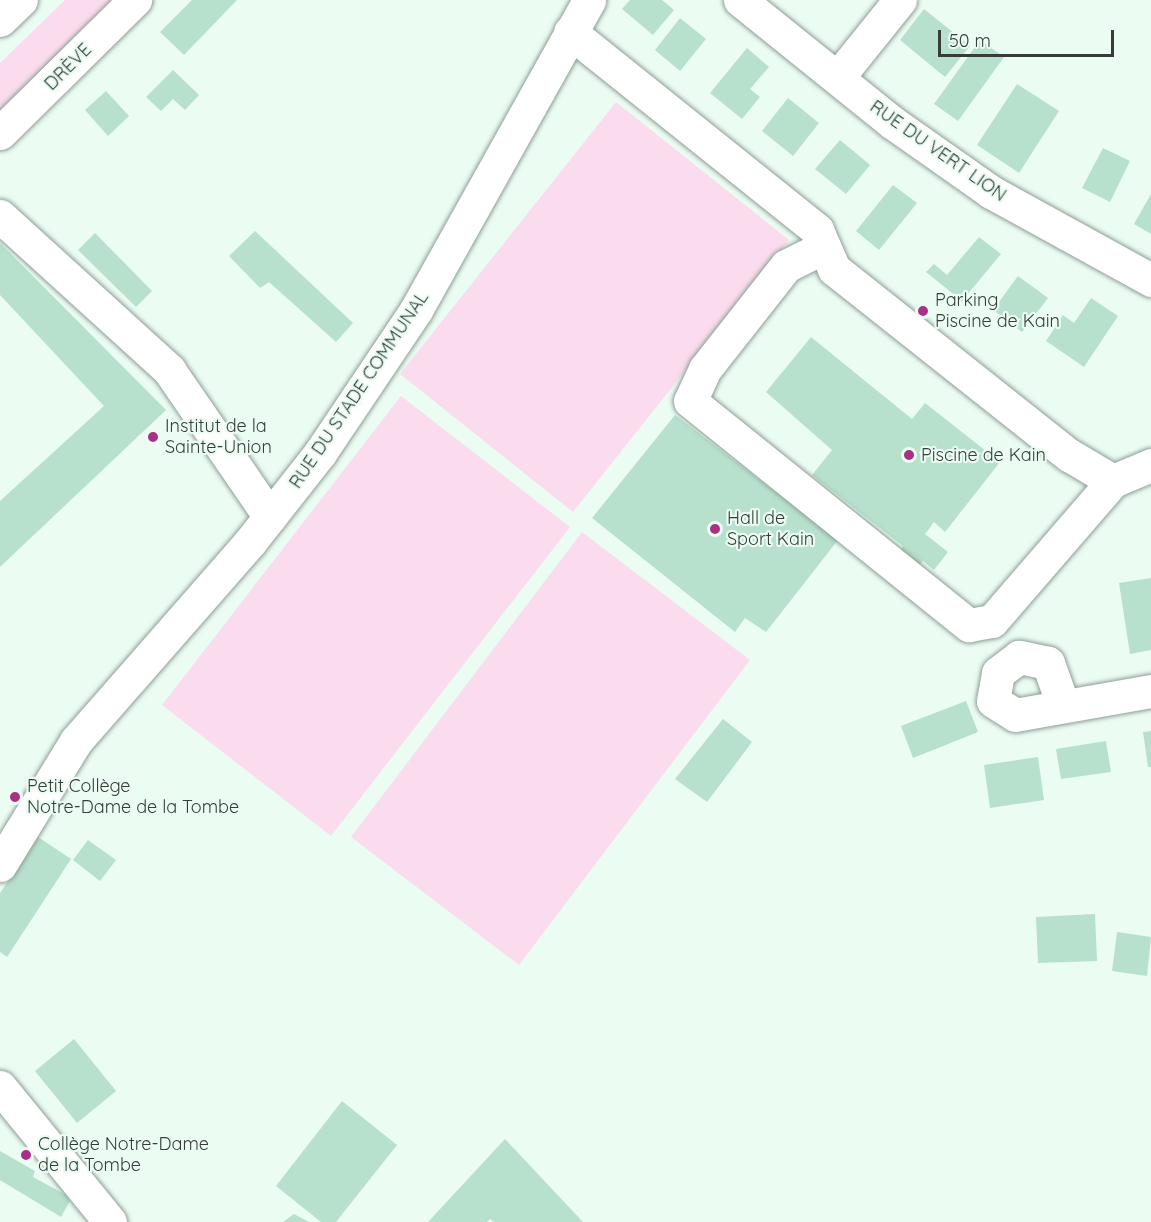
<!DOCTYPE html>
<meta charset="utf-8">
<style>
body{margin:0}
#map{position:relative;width:1151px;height:1222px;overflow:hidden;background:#ebfcf3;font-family:Quicksand,sans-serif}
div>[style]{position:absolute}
.green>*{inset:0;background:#fadcee}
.building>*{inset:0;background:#b7e1cc}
.roads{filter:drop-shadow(0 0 2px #8e9e96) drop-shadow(0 0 2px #8e9e96)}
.minor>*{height:33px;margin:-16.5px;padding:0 16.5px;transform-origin:16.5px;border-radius:16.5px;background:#fff}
.dots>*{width:16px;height:16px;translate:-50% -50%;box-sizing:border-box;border:3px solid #ebfcf3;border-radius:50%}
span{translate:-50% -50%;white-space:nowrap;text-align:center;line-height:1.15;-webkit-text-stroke:4.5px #ebfcf3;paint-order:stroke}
.street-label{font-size:18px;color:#363d39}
.poi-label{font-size:18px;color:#363d39}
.left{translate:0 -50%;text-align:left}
.scale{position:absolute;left:938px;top:30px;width:176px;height:27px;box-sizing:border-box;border:3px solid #363d39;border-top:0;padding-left:8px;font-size:18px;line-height:21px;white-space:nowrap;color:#363d39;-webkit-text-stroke:4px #ebfcf3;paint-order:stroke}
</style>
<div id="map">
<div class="green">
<div style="clip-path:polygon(65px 0,123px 0,0 117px,0 63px)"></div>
<div style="clip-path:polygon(616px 102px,789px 240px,573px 512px,400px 374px)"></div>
<div style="clip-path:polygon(401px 396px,570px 527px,331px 836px,162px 705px)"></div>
<div style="clip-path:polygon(582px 532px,750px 660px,519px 965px,351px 837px)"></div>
</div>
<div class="building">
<div style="clip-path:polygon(192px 0,237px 0,184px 55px,160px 32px)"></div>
<div style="clip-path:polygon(630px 0,662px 0,674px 10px,653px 35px,622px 9px)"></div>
<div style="clip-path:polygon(924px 9px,970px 46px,945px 77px,900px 40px)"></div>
<div style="clip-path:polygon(680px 18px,706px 39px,680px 71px,655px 50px)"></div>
<div style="clip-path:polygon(980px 40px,1004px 57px,958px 121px,934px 104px)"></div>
<div style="clip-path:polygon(747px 48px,769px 67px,750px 89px,760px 97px,742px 119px,710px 93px)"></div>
<div style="clip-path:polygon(173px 70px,199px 95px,185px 110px,173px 99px,161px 111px,146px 97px)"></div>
<div style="clip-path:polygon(1017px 84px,1059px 111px,1019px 173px,977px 145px)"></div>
<div style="clip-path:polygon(106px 91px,129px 116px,108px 136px,85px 110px)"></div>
<div style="clip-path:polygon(788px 98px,819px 123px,793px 156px,762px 131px)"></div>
<div style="clip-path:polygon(840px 140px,870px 165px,846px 194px,815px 169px)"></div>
<div style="clip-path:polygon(1103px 148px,1130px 161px,1110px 202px,1082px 188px)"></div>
<div style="clip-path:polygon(893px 185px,917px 203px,879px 250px,856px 231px)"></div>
<div style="clip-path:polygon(1151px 194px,1151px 234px,1134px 224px)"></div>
<div style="clip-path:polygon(255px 231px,353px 323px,336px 342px,269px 282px,260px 288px,229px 256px)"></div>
<div style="clip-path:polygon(95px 233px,152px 291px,136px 307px,78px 250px)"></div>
<div style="clip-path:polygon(979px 237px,1001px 254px,962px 301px,926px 272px,934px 264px,947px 275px)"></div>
<div style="clip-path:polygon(0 243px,166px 410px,0 567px,0 501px,104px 406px,0 295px)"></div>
<div style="clip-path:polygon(1018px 276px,1048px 298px,1022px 332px,993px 310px)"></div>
<div style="clip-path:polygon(1091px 298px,1118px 316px,1084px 367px,1046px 341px,1063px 315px,1074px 323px)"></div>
<div style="clip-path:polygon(811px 337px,912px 419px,925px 403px,1000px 462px,945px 532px,934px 522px,925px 534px,948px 552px,934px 570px,923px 561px,916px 569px,897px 554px,903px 546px,812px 475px,832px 450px,766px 392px)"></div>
<div style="clip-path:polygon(675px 415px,838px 540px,766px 632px,745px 618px,735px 632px,592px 518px)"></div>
<div style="clip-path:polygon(1151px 578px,1151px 650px,1130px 654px,1119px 583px)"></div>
<div style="clip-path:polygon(966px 701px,978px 732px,913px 758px,901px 726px)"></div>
<div style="clip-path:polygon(723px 719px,752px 742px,707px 802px,675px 779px)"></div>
<div style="clip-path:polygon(1151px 731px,1151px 767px,1148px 767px,1143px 732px)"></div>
<div style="clip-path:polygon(1106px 741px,1111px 772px,1061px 779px,1056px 749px)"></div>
<div style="clip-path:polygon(1038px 757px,1044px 800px,990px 808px,984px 765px)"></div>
<div style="clip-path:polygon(38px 837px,71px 859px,7px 957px,0 952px,0 893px)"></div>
<div style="clip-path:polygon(88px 840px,116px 860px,100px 881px,73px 860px)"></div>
<div style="clip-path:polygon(1095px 914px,1097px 961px,1038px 963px,1036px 917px)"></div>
<div style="clip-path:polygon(1117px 932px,1151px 937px,1147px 976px,1112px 971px)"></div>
<div style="clip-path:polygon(74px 1039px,116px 1091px,77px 1123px,35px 1071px)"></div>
<div style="clip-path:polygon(342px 1101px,397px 1145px,336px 1222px,321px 1222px,276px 1186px)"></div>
<div style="clip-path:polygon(505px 1139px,583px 1222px,494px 1222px,490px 1219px,487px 1222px,428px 1222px)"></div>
<div style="clip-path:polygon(0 1151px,35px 1171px,33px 1177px,66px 1195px,70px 1201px,61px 1217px,0 1180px)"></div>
<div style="clip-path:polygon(294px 1214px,309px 1222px,283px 1222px)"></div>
</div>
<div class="roads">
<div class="minor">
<div style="left:740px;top:0;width:196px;rotate:38.8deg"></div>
<div style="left:893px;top:123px;width:120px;rotate:35.1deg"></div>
<div style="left:991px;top:192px;width:183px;rotate:28.8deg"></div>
<div style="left:0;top:20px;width:29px;rotate:-44deg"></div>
<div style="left:570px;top:32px;width:317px;rotate:38.7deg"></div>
<div style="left:817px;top:230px;width:43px;rotate:66.4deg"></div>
<div style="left:834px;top:269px;width:300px;rotate:38.4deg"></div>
<div style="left:1069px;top:455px;width:51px;rotate:30.6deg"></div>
<div style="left:1113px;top:481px;width:41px;rotate:-22.8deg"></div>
<div style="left:838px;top:77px;width:99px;rotate:-51.2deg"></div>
<div style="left:0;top:133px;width:190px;rotate:-44.6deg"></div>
<div style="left:0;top:216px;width:229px;rotate:42.3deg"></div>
<div style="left:169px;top:370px;width:178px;rotate:55.5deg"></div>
<div style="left:824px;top:247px;width:42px;rotate:153.4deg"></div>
<div style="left:786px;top:266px;width:131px;rotate:128.2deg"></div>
<div style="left:705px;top:369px;width:35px;rotate:115deg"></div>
<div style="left:690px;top:401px;width:358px;rotate:38.8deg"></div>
<div style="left:969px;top:625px;width:23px;rotate:-10deg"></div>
<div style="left:992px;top:621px;width:185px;rotate:-49.2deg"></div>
<div style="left:1063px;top:705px;width:45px;rotate:-109.7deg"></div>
<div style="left:1048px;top:663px;width:30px;rotate:-168deg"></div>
<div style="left:1019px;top:657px;width:26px;rotate:143deg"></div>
<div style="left:998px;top:673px;width:28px;rotate:100deg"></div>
<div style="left:993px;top:701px;width:26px;rotate:32deg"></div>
<div style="left:1015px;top:715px;width:138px;rotate:-10deg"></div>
<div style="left:0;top:865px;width:145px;rotate:-58.5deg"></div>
<div style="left:76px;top:741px;width:264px;rotate:-48.8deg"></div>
<div style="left:250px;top:542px;width:113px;rotate:-51.8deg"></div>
<div style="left:320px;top:453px;width:172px;rotate:-56.1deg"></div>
<div style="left:416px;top:310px;width:355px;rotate:-60.8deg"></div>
<div style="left:0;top:1087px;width:174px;rotate:50.8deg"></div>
</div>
</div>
<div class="dots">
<div style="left:923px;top:311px;background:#a93085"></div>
<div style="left:153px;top:437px;background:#a93085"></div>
<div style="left:909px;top:455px;background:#a93085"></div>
<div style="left:715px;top:529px;background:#a93085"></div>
<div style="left:15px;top:797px;background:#a93085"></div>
<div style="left:26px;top:1155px;background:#a93085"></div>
</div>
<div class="street-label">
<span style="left:68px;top:67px;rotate:-45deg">DRÈVE</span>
<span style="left:938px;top:151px;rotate:35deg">RUE DU VERT LION</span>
<span style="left:359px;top:390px;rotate:-56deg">RUE DU STADE COMMUNAL</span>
</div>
<div class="poi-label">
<span class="left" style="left:935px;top:311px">Parking<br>Piscine de Kain</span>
<span class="left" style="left:165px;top:437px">Institut de la<br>Sainte-Union</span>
<span class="left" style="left:921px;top:455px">Piscine de Kain</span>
<span class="left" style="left:727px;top:529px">Hall de<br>Sport Kain</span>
<span class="left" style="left:27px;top:797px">Petit Collège<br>Notre-Dame de la Tombe</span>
<span class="left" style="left:38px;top:1155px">Collège Notre-Dame<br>de la Tombe</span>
</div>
<div class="scale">50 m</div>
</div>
